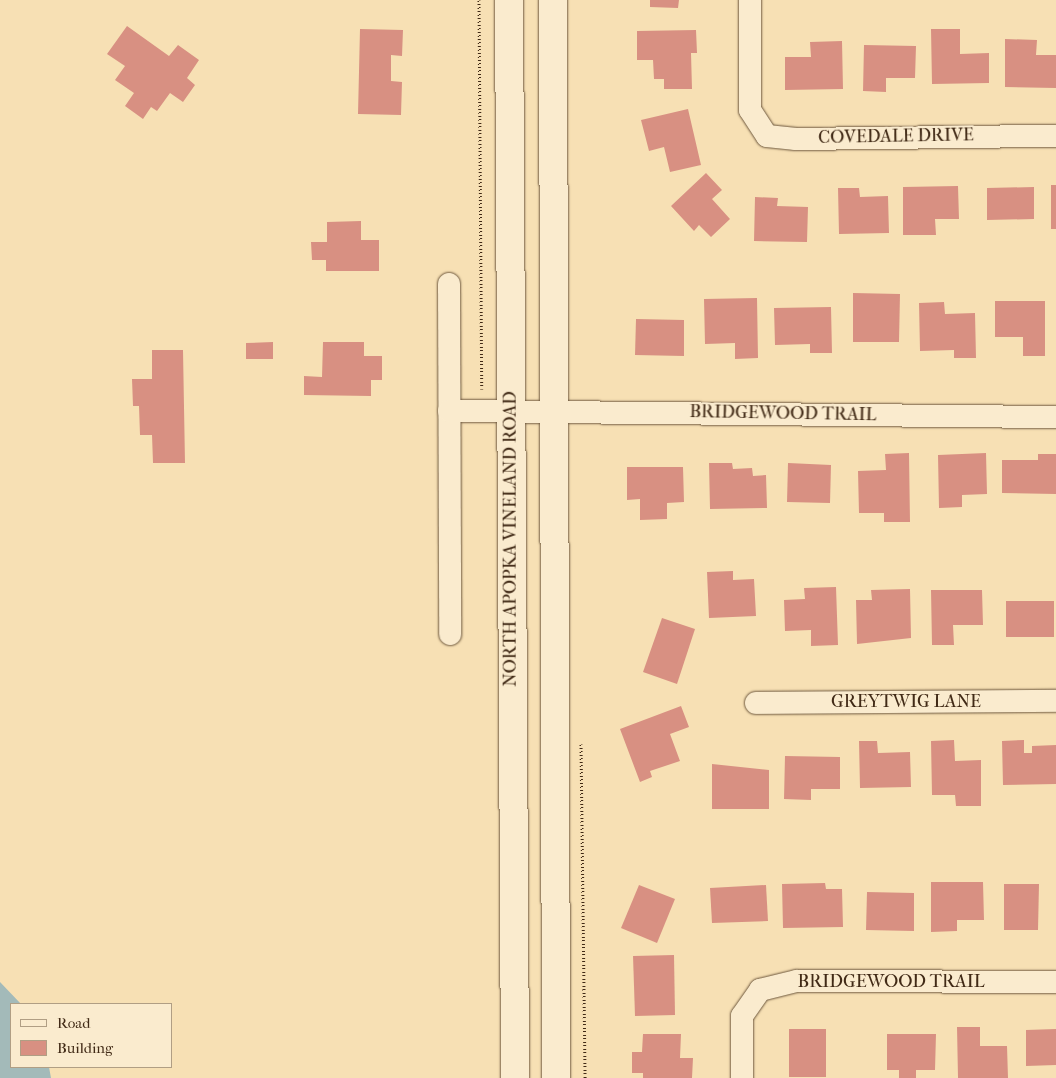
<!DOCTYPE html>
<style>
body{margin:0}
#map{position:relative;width:1056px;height:1078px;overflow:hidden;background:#f7e0b4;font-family:"IM FELL French Canon",serif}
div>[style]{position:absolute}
.water>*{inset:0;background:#a3bab9}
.building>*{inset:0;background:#d89082}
.path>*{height:3px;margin-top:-1.5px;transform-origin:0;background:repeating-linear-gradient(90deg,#412a16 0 1px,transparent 0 3.5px)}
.roads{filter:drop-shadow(0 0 1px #6e583e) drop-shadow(0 0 1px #6e583e)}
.minor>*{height:22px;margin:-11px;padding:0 11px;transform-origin:11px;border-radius:11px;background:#faebce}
.tertiary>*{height:28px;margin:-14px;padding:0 14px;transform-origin:14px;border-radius:14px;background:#faebce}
span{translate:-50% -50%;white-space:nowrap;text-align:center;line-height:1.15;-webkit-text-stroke:4px #faebce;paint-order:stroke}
.street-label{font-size:18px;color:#412a16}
.legend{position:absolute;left:10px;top:1003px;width:162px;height:65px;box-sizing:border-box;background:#faebce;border:1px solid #b09e84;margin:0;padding:6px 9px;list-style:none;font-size:15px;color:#412a16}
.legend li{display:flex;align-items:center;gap:10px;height:25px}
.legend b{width:25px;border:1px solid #b09e84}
</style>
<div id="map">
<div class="water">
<div style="clip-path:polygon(0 982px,21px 1004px,11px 1004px,11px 1067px,49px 1067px,51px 1078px,0 1078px)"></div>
</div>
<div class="building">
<div style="clip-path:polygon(650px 0,679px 0,678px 8px,650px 7px)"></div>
<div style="clip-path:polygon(127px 26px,169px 56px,178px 45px,199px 60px,187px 78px,195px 85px,183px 102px,170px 93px,157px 111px,151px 107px,143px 119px,125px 106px,134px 93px,115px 80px,125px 66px,107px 54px)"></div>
<div style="clip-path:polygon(360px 29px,403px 30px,402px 56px,391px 55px,391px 81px,402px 82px,401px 115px,358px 114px)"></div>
<div style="clip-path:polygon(931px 29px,960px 29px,960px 54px,989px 53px,989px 83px,932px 84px)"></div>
<div style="clip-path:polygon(696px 30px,697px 53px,691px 53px,692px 89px,664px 89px,664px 79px,654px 79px,653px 60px,637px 60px,637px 31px)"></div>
<div style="clip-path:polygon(1005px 39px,1037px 40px,1036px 55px,1056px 55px,1056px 88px,1005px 87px)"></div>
<div style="clip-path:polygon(842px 41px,843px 89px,785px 90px,785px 57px,811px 57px,810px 42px)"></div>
<div style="clip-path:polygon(864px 45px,916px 46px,915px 78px,886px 78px,886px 92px,863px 91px)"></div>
<div style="clip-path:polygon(688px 109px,701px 165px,670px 172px,664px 147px,649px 151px,641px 120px)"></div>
<div style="clip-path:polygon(706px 173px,722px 190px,712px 199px,730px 219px,711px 237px,699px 225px,694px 231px,671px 206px)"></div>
<div style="clip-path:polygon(1051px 185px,1056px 185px,1056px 229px,1051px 229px)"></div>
<div style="clip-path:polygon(958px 186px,959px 219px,935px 219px,936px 235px,903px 235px,903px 187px)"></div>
<div style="clip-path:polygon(1034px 187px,1034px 219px,987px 220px,987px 188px)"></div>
<div style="clip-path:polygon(838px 188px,859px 188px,860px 197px,888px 196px,889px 233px,839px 234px)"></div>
<div style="clip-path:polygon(755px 197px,778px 198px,777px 206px,808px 207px,807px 242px,754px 241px)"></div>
<div style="clip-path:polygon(361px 221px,361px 240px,379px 240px,379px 271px,326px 271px,326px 260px,312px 260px,311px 242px,327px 242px,327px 222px)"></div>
<div style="clip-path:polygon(853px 293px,900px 294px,899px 342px,853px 342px)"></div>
<div style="clip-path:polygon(757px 298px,758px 358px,735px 359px,735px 343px,705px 344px,704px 299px)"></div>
<div style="clip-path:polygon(995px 301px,1045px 301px,1045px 356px,1023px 356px,1023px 337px,995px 337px)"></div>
<div style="clip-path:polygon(944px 302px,945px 314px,975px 313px,976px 358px,954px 358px,954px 350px,920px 351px,919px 303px)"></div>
<div style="clip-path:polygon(831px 307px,832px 353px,810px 353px,810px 344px,775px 345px,774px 308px)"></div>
<div style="clip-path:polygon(636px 319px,684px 320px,684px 356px,635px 355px)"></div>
<div style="clip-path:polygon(273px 342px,273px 359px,246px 359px,246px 343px)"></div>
<div style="clip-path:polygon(323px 342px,364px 342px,364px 356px,382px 356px,382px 380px,371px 380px,371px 396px,304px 395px,304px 376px,322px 377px)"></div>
<div style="clip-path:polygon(152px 350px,183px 350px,185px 463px,153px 463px,152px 435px,140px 435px,139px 406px,133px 406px,132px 379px,152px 379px)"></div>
<div style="clip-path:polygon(909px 453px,910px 522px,884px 522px,884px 513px,859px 513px,858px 471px,886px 470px,885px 454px)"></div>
<div style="clip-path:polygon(986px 453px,987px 494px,962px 495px,962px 507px,939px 508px,938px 455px)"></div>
<div style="clip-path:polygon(1038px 454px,1056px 454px,1056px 494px,1002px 493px,1002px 460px,1038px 460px)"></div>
<div style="clip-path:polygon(709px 463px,732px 463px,733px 469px,752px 468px,753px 476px,766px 475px,767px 508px,710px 509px)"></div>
<div style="clip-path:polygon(788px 463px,831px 465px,830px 503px,787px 502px)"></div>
<div style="clip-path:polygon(627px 467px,683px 467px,684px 502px,667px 503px,667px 519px,640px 520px,640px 499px,627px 500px)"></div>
<div style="clip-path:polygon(733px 571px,733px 580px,754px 579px,756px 616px,709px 618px,707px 572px)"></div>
<div style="clip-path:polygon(836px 587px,838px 645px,811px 646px,811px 630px,785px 631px,784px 600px,805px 599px,804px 588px)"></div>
<div style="clip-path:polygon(910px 589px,911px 638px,857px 644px,856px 600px,872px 600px,871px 590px)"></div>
<div style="clip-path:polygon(931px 590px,982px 590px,983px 625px,953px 625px,954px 645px,932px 645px)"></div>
<div style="clip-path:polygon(1006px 601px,1054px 601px,1054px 637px,1006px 637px)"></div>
<div style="clip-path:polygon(662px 618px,695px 629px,677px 684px,643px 672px)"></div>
<div style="clip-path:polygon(681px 706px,689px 727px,670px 734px,680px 761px,650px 771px,652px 777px,640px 782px,620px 729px)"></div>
<div style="clip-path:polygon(954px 740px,955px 761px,981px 760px,981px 806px,956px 806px,955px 795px,932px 795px,931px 741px)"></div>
<div style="clip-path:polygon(1024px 740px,1024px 753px,1032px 753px,1032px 746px,1056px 745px,1056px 784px,1003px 785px,1002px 741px)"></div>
<div style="clip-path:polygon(859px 741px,877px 741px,878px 753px,910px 752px,911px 787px,860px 788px)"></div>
<div style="clip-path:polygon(785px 756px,840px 757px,840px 789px,811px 789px,811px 800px,784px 799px)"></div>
<div style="clip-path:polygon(712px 764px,769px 770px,769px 809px,712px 809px)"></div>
<div style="clip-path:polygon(931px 882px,983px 882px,984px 920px,957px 920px,957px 931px,931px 932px)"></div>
<div style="clip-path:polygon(825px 883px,826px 889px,842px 889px,843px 927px,783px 928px,782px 884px)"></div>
<div style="clip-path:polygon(1004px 884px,1039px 884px,1038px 930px,1004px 930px)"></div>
<div style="clip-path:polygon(639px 885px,675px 899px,657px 943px,621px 928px)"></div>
<div style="clip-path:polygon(766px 885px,768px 921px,712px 923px,710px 888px)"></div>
<div style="clip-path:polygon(867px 892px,914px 893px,914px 931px,866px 930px)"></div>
<div style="clip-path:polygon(674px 955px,675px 1015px,635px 1016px,633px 956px)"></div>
<div style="clip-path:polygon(957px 1027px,980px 1027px,980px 1046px,1007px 1046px,1008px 1078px,958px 1078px)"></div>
<div style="clip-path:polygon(789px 1029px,826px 1029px,826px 1077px,789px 1077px)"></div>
<div style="clip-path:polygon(1056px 1029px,1056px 1065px,1026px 1066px,1026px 1030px)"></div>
<div style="clip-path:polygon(643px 1034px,681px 1034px,680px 1058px,693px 1058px,692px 1078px,643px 1078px,643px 1073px,632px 1073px,632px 1052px,642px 1052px)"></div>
<div style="clip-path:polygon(887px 1034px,936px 1034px,935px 1070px,916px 1070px,916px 1078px,899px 1078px,899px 1070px,887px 1070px)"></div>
</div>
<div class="path">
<div style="left:479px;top:0;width:389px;rotate:89.6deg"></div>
<div style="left:581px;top:744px;width:334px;rotate:89.3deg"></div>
</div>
<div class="roads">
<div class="minor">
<div style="left:750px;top:0;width:110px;rotate:90deg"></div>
<div style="left:750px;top:110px;width:31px;rotate:57deg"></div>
<div style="left:767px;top:136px;width:29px;rotate:6deg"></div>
<div style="left:796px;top:139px;width:260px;rotate:-0.7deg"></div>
<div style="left:449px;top:284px;width:350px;rotate:89.8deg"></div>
<div style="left:449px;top:411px;width:607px;rotate:0.57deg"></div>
<div style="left:756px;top:703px;width:300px;rotate:-0.4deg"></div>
<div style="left:742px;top:1078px;width:62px;rotate:-90deg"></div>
<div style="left:742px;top:1016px;width:32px;rotate:-55deg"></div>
<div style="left:760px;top:990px;width:38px;rotate:-14deg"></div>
<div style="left:797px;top:981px;width:259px;rotate:0.2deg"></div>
</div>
<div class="tertiary">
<div style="left:509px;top:0;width:1078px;rotate:89.68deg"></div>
<div style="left:553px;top:0;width:1078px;rotate:89.84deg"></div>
</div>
</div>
<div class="street-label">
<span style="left:896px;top:137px;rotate:-1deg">COVEDALE DRIVE</span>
<span style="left:783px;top:414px;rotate:1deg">BRIDGEWOOD TRAIL</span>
<span style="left:511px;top:539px;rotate:-90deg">NORTH APOPKA VINELAND ROAD</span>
<span style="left:906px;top:702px">GREYTWIG LANE</span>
<span style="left:891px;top:982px">BRIDGEWOOD TRAIL</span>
</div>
<ul class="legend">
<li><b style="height:6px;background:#faebce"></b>Road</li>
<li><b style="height:14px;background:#d89082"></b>Building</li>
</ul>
</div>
